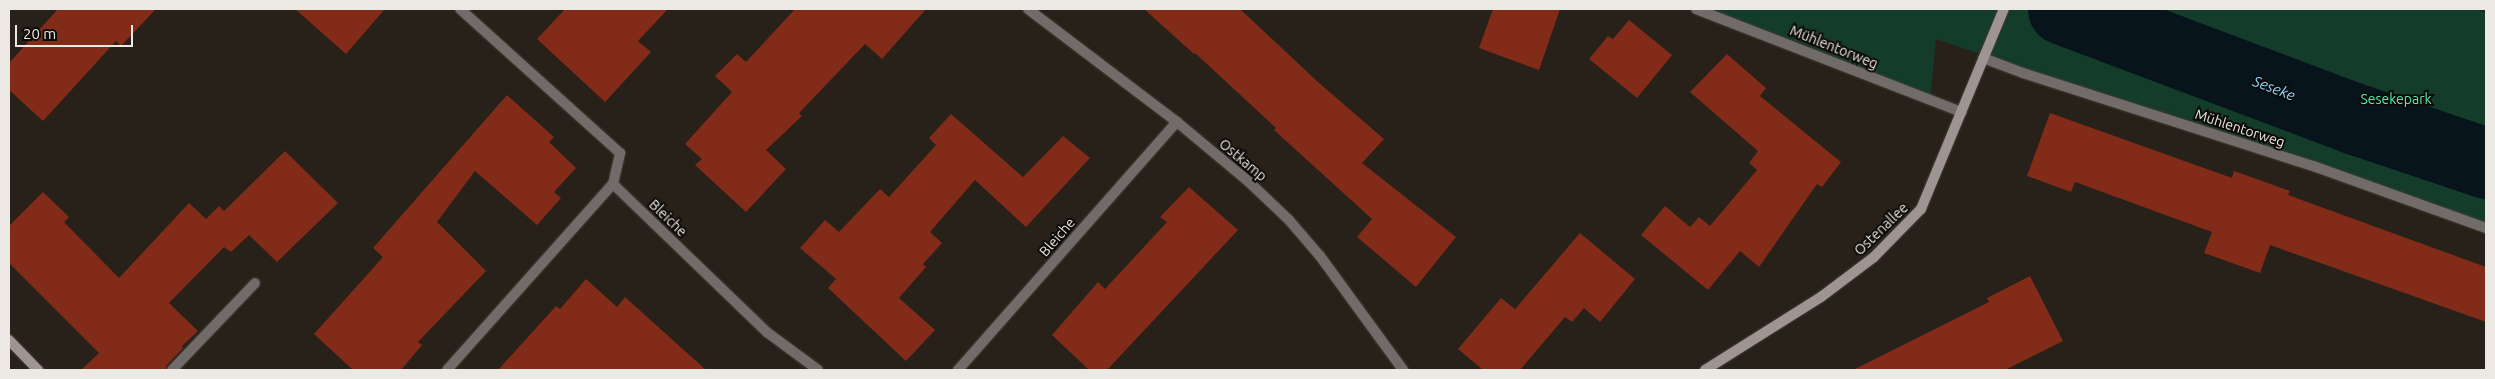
<!DOCTYPE html>
<meta charset="utf-8">
<style>
body{margin:0}
#map{position:relative;width:2495px;height:379px;overflow:hidden;background:#272119;font-family:Ubuntu,sans-serif}
div>[style]{position:absolute}
.green>*{inset:0;background:#133c2a}
.river>*{height:71px;margin:-35.5px;padding:0 35.5px;transform-origin:35.5px;border-radius:35.5px;background:#07141b}
.building>*{inset:0;background:#812b18}
.roads{filter:drop-shadow(0 0 1px #433d35) drop-shadow(0 0 1px #433d35)}
.lane>*{height:10px;margin:-5px;padding:0 5px;transform-origin:5px;border-radius:5px;background:#716b6a}
.street>*{height:10px;margin:-5px;padding:0 5px;transform-origin:5px;border-radius:5px;background:#716b6a}
.secondary>*{height:10px;margin:-5px;padding:0 5px;transform-origin:5px;border-radius:5px;background:#9e9593}
span{translate:-50% -50%;white-space:nowrap;text-align:center;line-height:1.15;-webkit-text-stroke:4px #0d0b08;paint-order:stroke}
.street-label{font-size:14px;color:#ece8e3}
.park-label{font-size:14px;color:#5aeaad}
.water-label{font-size:15px;color:#8bd3fb;font-style:italic}
.frame{position:absolute;inset:0;border:10px solid #ece8e3;pointer-events:none}
.scale{position:absolute;left:15px;top:25px;width:118px;height:22px;box-sizing:border-box;border:2px solid #ece8e3;border-top:0;padding-left:6px;font-size:15px;line-height:18px;white-space:nowrap;color:#ece8e3;-webkit-text-stroke:4px #0d0b08;paint-order:stroke}
</style>
<div id="map">
<div class="green">
<div style="clip-path:polygon(1695px 9px,2475px 9px,2486px 13px,2486px 228px,2313px 166px,1936px 39px,1930px 100px)"></div>
</div>
<div class="river">
<div style="left:2063px;top:9px;width:316px;rotate:20.6deg"></div>
<div style="left:2359px;top:120px;width:134px;rotate:18.7deg"></div>
</div>
<div class="building">
<div style="clip-path:polygon(58px 9px,156px 9px,121px 46px,116px 41px,43px 121px,9px 90px,9px 63px)"></div>
<div style="clip-path:polygon(295px 9px,385px 9px,346px 54px)"></div>
<div style="clip-path:polygon(565px 9px,668px 9px,638px 41px,651px 52px,605px 102px,537px 39px)"></div>
<div style="clip-path:polygon(795px 9px,926px 9px,882px 59px,865px 44px,799px 113px,802px 116px,766px 150px,786px 169px,746px 212px,695px 165px,702px 159px,685px 144px,732px 92px,715px 76px,737px 54px,746px 62px)"></div>
<div style="clip-path:polygon(1144px 9px,1240px 9px,1318px 82px,1384px 139px,1362px 163px,1456px 237px,1416px 287px,1357px 237px,1372px 219px,1274px 130px,1276px 128px,1195px 53px,1194px 54px)"></div>
<div style="clip-path:polygon(1493px 9px,1560px 9px,1539px 70px,1479px 48px)"></div>
<div style="clip-path:polygon(1629px 20px,1672px 55px,1637px 98px,1589px 59px,1608px 36px,1613px 39px)"></div>
<div style="clip-path:polygon(1727px 54px,1766px 88px,1760px 96px,1841px 162px,1822px 187px,1817px 184px,1759px 267px,1740px 251px,1708px 290px,1641px 235px,1665px 206px,1690px 227px,1699px 217px,1710px 226px,1757px 170px,1749px 163px,1758px 151px,1690px 92px)"></div>
<div style="clip-path:polygon(507px 95px,554px 137px,549px 142px,576px 168px,554px 192px,561px 198px,537px 225px,475px 171px,437px 222px,486px 271px,418px 342px,422px 345px,401px 370px,353px 370px,314px 334px,383px 257px,373px 248px)"></div>
<div style="clip-path:polygon(2050px 113px,2232px 178px,2234px 171px,2290px 191px,2288px 195px,2486px 267px,2486px 322px,2270px 245px,2260px 273px,2204px 253px,2212px 232px,2075px 182px,2071px 192px,2027px 176px)"></div>
<div style="clip-path:polygon(951px 114px,1023px 177px,1063px 136px,1090px 158px,1026px 227px,975px 180px,930px 232px,942px 243px,923px 264px,926px 267px,899px 298px,935px 330px,906px 361px,828px 288px,836px 279px,800px 248px,825px 220px,839px 232px,880px 189px,889px 197px,936px 145px,929px 138px)"></div>
<div style="clip-path:polygon(285px 151px,338px 203px,277px 262px,249px 235px,231px 252px,224px 247px,169px 303px,198px 331px,182px 346px,183px 348px,167px 365px,165px 370px,81px 370px,99px 353px,9px 263px,9px 226px,43px 192px,69px 217px,64px 222px,119px 278px,189px 203px,206px 219px,219px 206px,224px 211px)"></div>
<div style="clip-path:polygon(1189px 187px,1238px 230px,1107px 370px,1089px 370px,1052px 335px,1098px 282px,1105px 289px,1167px 222px,1160px 217px)"></div>
<div style="clip-path:polygon(1580px 233px,1635px 279px,1600px 322px,1584px 308px,1572px 322px,1565px 317px,1520px 370px,1483px 370px,1458px 349px,1501px 298px,1515px 309px)"></div>
<div style="clip-path:polygon(2030px 276px,2063px 341px,2005px 370px,1853px 370px,1989px 302px,1987px 298px)"></div>
<div style="clip-path:polygon(586px 279px,617px 307px,625px 297px,706px 370px,498px 370px,556px 306px,560px 309px)"></div>
</div>
<div class="roads">
<div class="lane">
<div style="left:1696px;top:9px;width:285px;rotate:21.2deg"></div>
<div style="left:172px;top:370px;width:120px;rotate:-46.3deg"></div>
</div>
<div class="street">
<div style="left:1028px;top:9px;width:187px;rotate:37.2deg"></div>
<div style="left:1177px;top:122px;width:94px;rotate:39.8deg"></div>
<div style="left:1249px;top:182px;width:55px;rotate:43.5deg"></div>
<div style="left:1289px;top:220px;width:48px;rotate:49.3deg"></div>
<div style="left:1320px;top:256px;width:141px;rotate:53.9deg"></div>
<div style="left:1983px;top:58px;width:43px;rotate:20.6deg"></div>
<div style="left:2023px;top:73px;width:305px;rotate:17.8deg"></div>
<div style="left:2313px;top:166px;width:184px;rotate:19.7deg"></div>
<div style="left:613px;top:184px;width:215px;rotate:43.9deg"></div>
<div style="left:768px;top:333px;width:62px;rotate:36.5deg"></div>
<div style="left:447px;top:370px;width:249px;rotate:-48.3deg"></div>
<div style="left:613px;top:184px;width:32px;rotate:-77deg"></div>
<div style="left:620px;top:153px;width:215px;rotate:-138deg"></div>
<div style="left:958px;top:370px;width:331px;rotate:-48.6deg"></div>
</div>
<div class="secondary">
<div style="left:9px;top:340px;width:42px;rotate:46deg"></div>
<div style="left:1705px;top:370px;width:137px;rotate:-32.2deg"></div>
<div style="left:1821px;top:297px;width:66px;rotate:-37deg"></div>
<div style="left:1874px;top:257px;width:67px;rotate:-45.6deg"></div>
<div style="left:1921px;top:209px;width:217px;rotate:-67.5deg"></div>
</div>
</div>
<div class="street-label">
<span style="left:1834px;top:47px;rotate:22deg">Mühlentorweg</span>
<span style="left:2240px;top:128px;rotate:18deg">Mühlentorweg</span>
<span style="left:1243px;top:160px;rotate:40deg">Ostkamp</span>
<span style="left:668px;top:218px;rotate:44deg">Bleiche</span>
<span style="left:1881px;top:229px;rotate:-44deg">Ostenallee</span>
<span style="left:1057px;top:237px;rotate:-49deg">Bleiche</span>
</div>
<div class="park-label">
<span style="left:2396px;top:99px">Sesekepark</span>
</div>
<div class="water-label">
<span style="left:2274px;top:88px;rotate:21deg">Seseke</span>
</div>
<div class="frame"></div>
<div class="scale">20 m</div>
</div>
